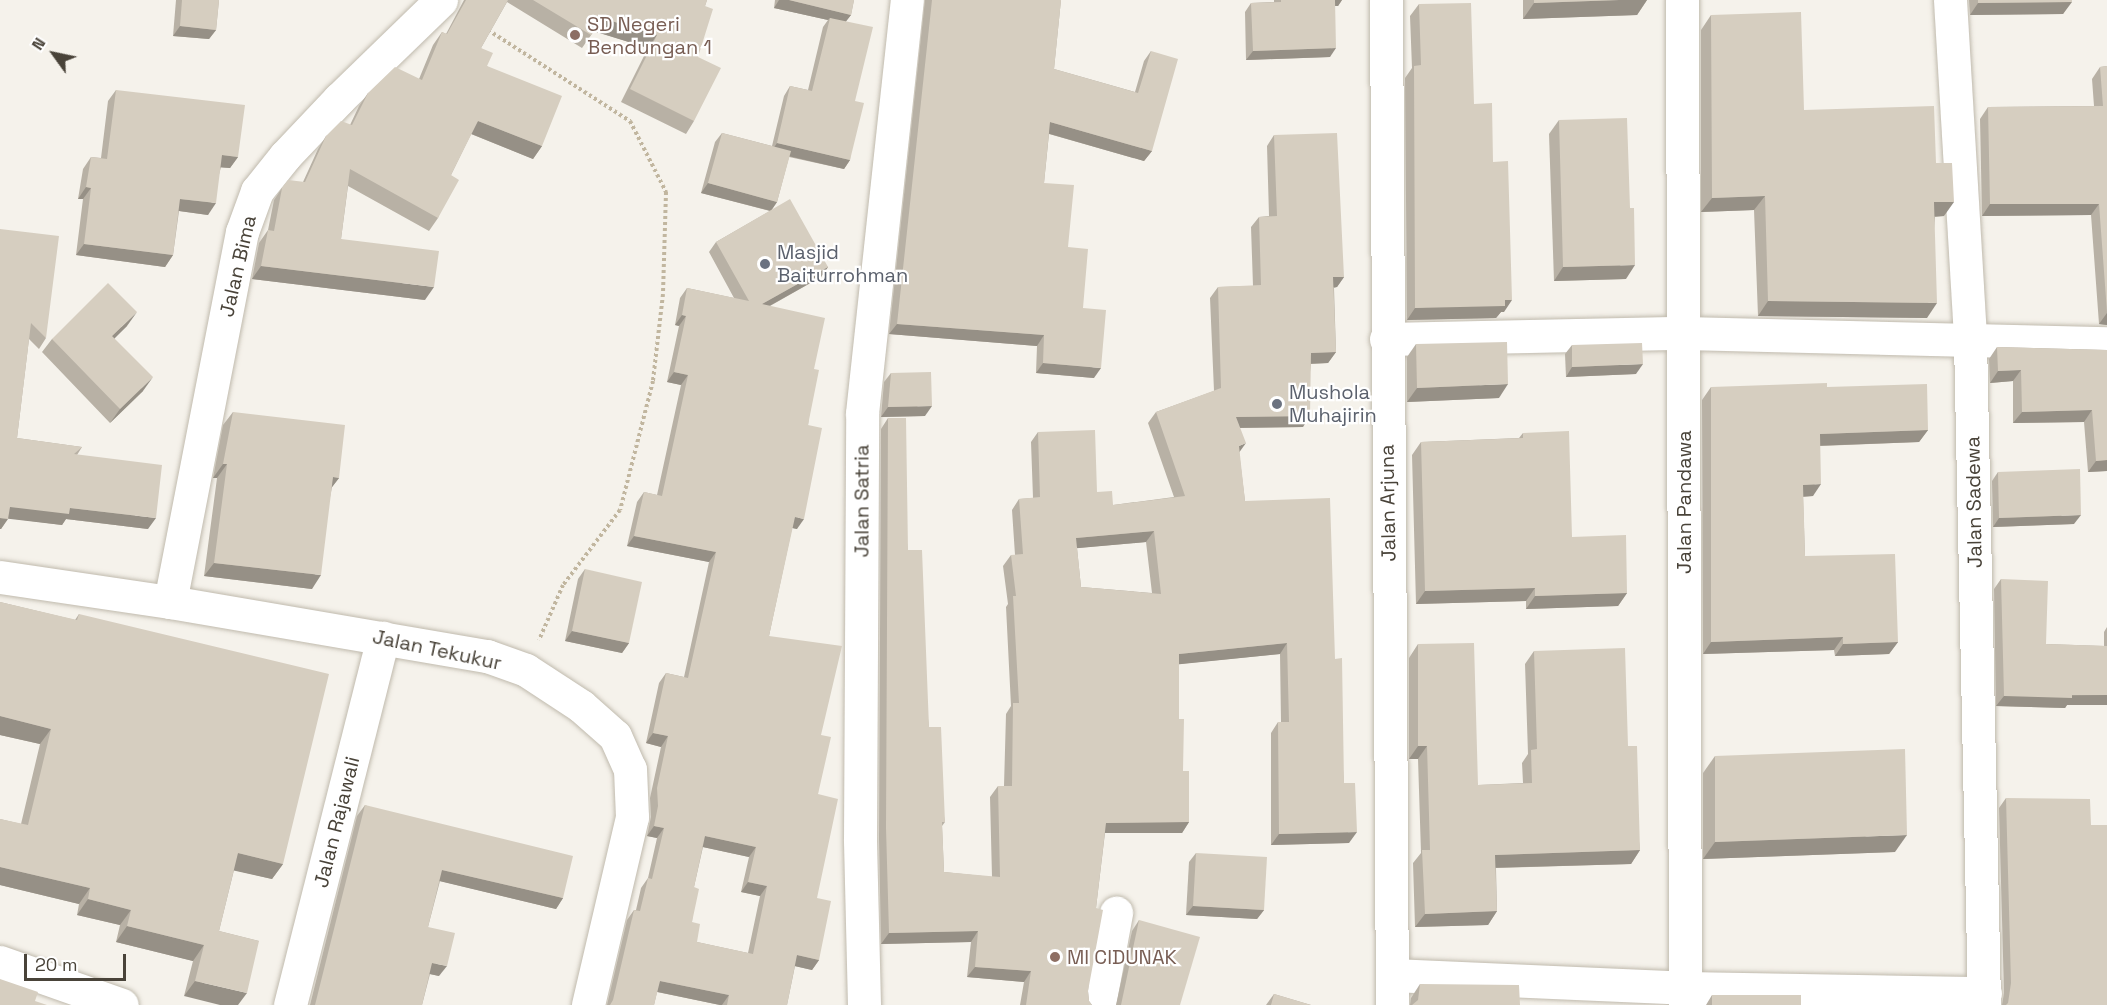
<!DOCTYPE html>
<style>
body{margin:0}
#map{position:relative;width:2107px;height:1005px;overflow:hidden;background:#f5f2eb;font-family:"Space Grotesk",sans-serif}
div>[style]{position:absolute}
.path>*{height:4px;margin-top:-2px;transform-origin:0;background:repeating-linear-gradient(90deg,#c1b69f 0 3px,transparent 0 6px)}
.roads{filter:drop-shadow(0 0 2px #c0baad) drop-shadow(0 0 2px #c0baad)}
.minor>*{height:33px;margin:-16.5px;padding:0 16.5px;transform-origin:16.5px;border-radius:16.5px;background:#fff}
.wall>*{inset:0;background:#b8b1a5}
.shaded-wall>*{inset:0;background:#969086}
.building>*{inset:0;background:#d6cec0}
.dots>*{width:16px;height:16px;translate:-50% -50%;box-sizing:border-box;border:3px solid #fff;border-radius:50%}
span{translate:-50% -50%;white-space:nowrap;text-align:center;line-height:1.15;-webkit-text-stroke:4.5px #fff;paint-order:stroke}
.education-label{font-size:20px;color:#785e54}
.left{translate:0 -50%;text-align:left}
.worship-label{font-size:20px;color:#5b616d}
.street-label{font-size:20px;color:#494339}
.north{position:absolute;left:24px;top:24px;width:60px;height:60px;-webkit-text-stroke:4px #fff;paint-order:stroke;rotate:303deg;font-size:16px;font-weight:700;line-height:24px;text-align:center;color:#494339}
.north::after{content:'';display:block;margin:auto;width:21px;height:27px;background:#494339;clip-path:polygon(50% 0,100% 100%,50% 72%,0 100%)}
.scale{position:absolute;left:24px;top:954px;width:102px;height:27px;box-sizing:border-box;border:3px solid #494339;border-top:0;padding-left:8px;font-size:18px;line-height:21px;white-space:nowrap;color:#494339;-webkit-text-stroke:4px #fff;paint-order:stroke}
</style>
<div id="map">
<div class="path">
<div style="left:488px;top:30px;width:169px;rotate:32.7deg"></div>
<div style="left:630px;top:121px;width:80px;rotate:63.1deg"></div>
<div style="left:666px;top:192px;width:102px;rotate:91.7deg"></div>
<div style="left:663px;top:294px;width:88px;rotate:96.6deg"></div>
<div style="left:653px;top:381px;width:133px;rotate:104.3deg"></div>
<div style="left:620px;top:510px;width:94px;rotate:127.2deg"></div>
<div style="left:563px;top:585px;width:60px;rotate:113.6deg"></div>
</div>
<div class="roads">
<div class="minor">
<div style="left:1386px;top:0;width:1005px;rotate:89.66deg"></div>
<div style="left:1682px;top:0;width:1005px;rotate:89.83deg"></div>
<div style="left:1950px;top:0;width:341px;rotate:86.6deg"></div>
<div style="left:1970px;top:340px;width:665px;rotate:88.79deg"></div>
<div style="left:1386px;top:339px;width:298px;rotate:-1.2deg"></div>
<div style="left:1684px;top:333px;width:423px;rotate:1.4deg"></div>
<div style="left:0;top:577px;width:172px;rotate:8.4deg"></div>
<div style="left:170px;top:602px;width:322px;rotate:9.7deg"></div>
<div style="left:487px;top:656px;width:41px;rotate:19.7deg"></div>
<div style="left:526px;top:670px;width:66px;rotate:33.2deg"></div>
<div style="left:581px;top:706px;width:45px;rotate:41.4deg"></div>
<div style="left:615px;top:736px;width:36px;rotate:66deg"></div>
<div style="left:630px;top:769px;width:48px;rotate:87.6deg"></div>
<div style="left:632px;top:817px;width:193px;rotate:103.2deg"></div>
<div style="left:170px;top:602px;width:377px;rotate:-79deg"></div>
<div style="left:242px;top:232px;width:44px;rotate:-69.9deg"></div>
<div style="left:257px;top:191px;width:45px;rotate:-51.3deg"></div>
<div style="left:285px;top:156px;width:79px;rotate:-46.5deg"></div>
<div style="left:339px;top:99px;width:142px;rotate:-44.1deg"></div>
<div style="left:0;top:962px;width:129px;rotate:19.4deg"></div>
<div style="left:1392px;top:975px;width:293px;rotate:2.5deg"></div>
<div style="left:1685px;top:988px;width:300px;rotate:1deg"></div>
<div style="left:290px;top:1005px;width:379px;rotate:-75.8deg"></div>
<div style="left:864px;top:1005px;width:166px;rotate:-91.4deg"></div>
<div style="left:860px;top:839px;width:426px;rotate:-89.7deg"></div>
<div style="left:862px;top:413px;width:415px;rotate:-83.8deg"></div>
<div style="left:1099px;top:1005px;width:94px;rotate:-79.5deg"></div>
</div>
</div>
<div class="wall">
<div style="clip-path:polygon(176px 0,219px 0,216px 30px,209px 39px,173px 36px)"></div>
<div style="clip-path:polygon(464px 0,707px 0,705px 6px,698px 57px,694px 121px,686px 134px,621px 102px,648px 48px,594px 31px,582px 48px,507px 2px,481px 48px,487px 66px,542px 146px,533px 159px,471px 134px,451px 175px,438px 218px,429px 231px,348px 186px,341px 239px,425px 300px,252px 279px,259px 243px,268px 230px,274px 200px,282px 188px,303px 182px,318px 149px,326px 136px,350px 125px,359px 106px,368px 93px,419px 79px,433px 45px,442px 32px,446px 34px)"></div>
<div style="clip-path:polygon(evenodd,775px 0,854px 0,851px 15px,846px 21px,855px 101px,850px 160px,844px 169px,789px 157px,777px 202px,771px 210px,828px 267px,821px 277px,770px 306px,814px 369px,797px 529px,792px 528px,769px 636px,821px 735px,818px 794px,817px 898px,819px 960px,812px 970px,795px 966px,787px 1005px,720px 1005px,657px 992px,654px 1005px,607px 1005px,627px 920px,634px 910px,636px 910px,641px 888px,648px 878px,657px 838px,647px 836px,651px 817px,650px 798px,661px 747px,646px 743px,659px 683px,666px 673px,684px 677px,709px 562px,627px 546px,637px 502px,644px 492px,657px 495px,681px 385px,667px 382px,679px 326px,675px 325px,680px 298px,687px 288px,734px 298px,709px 252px,716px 242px,770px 211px,701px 193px,715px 142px,722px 133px,772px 146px,784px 96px,790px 86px,808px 90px,823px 27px,828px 20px,774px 8px,775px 0,703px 847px,749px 857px,741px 892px,760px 896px,748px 953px,697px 942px,692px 922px,694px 887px,703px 847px)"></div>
<div style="clip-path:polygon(925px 0,1061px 0,1054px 69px,1135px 92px,1144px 61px,1151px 51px,1152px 151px,1144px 161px,1049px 134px,1044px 183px,1068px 247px,1083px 308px,1094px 378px,1036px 373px,1037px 346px,889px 334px)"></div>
<div style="clip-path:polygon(1274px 0,1342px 0,1338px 6px,1335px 6px,1330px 57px,1246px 60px,1245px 12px,1251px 3px,1274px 2px)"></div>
<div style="clip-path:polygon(1523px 0,1647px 0,1637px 15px,1523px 19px)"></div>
<div style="clip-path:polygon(1969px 0,2072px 0,2063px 14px,1970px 15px)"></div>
<div style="clip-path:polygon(1419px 4px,1493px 162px,1504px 312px,1501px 312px,1496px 318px,1407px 320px,1405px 78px,1412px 68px,1410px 16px)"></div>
<div style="clip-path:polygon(1711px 15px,1804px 110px,1936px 163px,1944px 216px,1935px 217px,1927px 318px,1758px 316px,1754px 210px,1701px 212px,1701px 30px)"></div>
<div style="clip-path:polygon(2107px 66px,2107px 325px,2099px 324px,2091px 215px,1982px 216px,1980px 119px,1988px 107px,2094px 106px,2092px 79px,2100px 67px)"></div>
<div style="clip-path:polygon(116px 90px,238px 157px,230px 168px,221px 167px,208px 215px,179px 211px,173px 255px,165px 267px,76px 255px,83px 199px,78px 199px,83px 169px,91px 157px,101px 158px,108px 101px)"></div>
<div style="clip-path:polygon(1559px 120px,1626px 279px,1554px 281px,1549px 134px)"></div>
<div style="clip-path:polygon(evenodd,1274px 135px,1344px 277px,1337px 287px,1334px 288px,1336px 352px,1328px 363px,1311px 364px,1303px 427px,1240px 428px,1239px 452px,1245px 501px,1335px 659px,1344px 783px,1349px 843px,1271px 845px,1271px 733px,1278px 722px,1281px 722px,1280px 654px,1179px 664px,1179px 719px,1183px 771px,1189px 822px,1182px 833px,1105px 833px,1096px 908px,1088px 991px,1089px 1001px,1092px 1005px,1020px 1005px,1024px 982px,967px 977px,971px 942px,881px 944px,879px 839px,881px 429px,888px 418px,908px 550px,929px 727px,945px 822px,942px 826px,944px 872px,992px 877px,990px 797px,998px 786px,1004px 786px,1006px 714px,1011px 706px,1006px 607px,1008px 604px,1003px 566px,1011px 555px,1015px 555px,1012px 510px,1019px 499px,1033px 498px,1031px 442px,1038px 432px,1097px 492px,1113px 505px,1174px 497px,1148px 423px,1156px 412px,1214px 391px,1210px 298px,1218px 287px,1253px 286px,1251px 227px,1259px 217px,1269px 216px,1267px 146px,1274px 135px,1146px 542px,1152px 593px,1081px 587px,1077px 548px,1146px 542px)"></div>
<div style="clip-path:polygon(0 229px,46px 338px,39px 349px,29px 339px,17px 438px,82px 447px,77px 455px,148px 529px,66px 519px,62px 525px,8px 518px,1px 529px,0 529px)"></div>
<div style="clip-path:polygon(127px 326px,114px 338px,143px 391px,110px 423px,42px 352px,52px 339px)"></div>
<div style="clip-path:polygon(1416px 344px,1499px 398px,1407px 402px,1407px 357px)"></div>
<div style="clip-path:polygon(1572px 345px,1636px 374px,1566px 377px,1565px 354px)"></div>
<div style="clip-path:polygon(1997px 347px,2107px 350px,2107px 471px,2088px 472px,2084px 422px,2013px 423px,2013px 381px,1990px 383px,1989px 359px)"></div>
<div style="clip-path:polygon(891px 373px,925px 416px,881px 417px,884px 382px)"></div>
<div style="clip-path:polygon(1711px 387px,1827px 387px,1928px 430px,1919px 442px,1820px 446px,1813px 496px,1803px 497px,1805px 556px,1898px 642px,1889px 654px,1835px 656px,1834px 650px,1703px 654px,1702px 400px)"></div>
<div style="clip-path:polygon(233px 412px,339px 478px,332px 487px,312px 589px,204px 576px,217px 478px,213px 478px,223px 425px)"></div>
<div style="clip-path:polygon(1523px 433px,1572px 537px,1627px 593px,1618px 606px,1526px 609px,1526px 601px,1416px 604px,1412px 455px,1421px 442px,1519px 438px)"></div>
<div style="clip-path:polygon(1998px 472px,2074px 524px,1993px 527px,1992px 481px)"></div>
<div style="clip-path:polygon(585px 569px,629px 643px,622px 653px,565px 641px,578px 579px)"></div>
<div style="clip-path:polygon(2001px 579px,2046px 644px,2104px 646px,2104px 632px,2107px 627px,2107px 705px,2067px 705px,2065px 708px,1996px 706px,1994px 589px)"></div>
<div style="clip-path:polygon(0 602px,75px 620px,79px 614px,283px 864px,272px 879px,234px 870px,219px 931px,259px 941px,184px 996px,193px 961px,116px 942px,120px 925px,77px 915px,79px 904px,0 885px,0 819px,21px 824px,40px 744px,0 735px)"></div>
<div style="clip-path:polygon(1418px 644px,1478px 785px,1523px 783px,1522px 763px,1528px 754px,1525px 664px,1534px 651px,1628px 746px,1640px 850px,1631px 864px,1496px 868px,1497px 911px,1488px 925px,1415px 927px,1413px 863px,1421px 853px,1418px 759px,1409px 759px,1409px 658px)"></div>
<div style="clip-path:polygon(1715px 756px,1895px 852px,1703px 859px,1703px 773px)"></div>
<div style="clip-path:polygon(2006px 798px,2091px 825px,2107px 1005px,2002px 1005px,2004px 993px,1999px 808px)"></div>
<div style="clip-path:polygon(365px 805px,563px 898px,556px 909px,440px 881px,428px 927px,439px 976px,430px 974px,422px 1005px,310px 1005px,357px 816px)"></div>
<div style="clip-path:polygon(1196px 853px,1264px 910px,1257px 919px,1186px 915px,1189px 862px)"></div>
<div style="clip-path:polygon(1139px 920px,1180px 1005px,1116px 1005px,1132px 931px)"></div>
<div style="clip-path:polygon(1420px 984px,1520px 1005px,1410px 1005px,1411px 998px)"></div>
<div style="clip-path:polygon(1274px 994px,1311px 1005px,1266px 1005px)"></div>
<div style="clip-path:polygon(1712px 995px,1801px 1005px,1706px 1005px)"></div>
</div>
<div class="shaded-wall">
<div style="clip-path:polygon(779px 0,789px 0,851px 15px,844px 24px,830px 18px,828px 20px,774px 8px)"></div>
<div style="clip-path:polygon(1332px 0,1342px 0,1338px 6px,1328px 6px)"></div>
<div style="clip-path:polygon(1619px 0,1647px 0,1637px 15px,1523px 19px,1534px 3px)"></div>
<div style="clip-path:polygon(2072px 2px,2063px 14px,1970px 15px,1978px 3px)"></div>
<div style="clip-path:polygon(602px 18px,657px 35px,648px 48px,593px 31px)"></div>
<div style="clip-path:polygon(180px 26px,216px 30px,209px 39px,173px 36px)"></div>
<div style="clip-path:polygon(1336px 48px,1330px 57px,1246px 60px,1253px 51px)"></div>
<div style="clip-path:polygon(478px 121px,542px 146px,533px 159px,469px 133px)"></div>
<div style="clip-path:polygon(1050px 122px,1152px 151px,1144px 161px,1043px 132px)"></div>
<div style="clip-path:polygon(777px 143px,850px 160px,844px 169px,771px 152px)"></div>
<div style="clip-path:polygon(222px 155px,238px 157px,230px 168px,214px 167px)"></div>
<div style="clip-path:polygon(708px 183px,777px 202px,771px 211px,701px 193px)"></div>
<div style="clip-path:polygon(86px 187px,91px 188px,83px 199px,78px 199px)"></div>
<div style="clip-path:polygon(1765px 196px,1754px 210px,1701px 212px,1712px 198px)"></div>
<div style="clip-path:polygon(180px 199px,216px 203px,208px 215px,172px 210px)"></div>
<div style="clip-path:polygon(1934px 202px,1954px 202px,1944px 216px,1924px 217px)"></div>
<div style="clip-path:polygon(1990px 204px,2099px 204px,2091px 215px,1982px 216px)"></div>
<div style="clip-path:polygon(84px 244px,173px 255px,165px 267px,76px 255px)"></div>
<div style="clip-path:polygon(1635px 265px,1626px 279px,1554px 281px,1563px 267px)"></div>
<div style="clip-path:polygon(261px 266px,434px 287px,425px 300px,252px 279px)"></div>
<div style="clip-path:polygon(828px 267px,821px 277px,755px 314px,762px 304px)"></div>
<div style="clip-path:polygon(1333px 277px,1344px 277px,1337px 287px,1326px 288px)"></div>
<div style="clip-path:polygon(1505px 300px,1512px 300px,1504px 312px,1501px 312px,1496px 318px,1407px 320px,1415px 308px)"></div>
<div style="clip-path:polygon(1768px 301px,1937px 303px,1927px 318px,1758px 316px)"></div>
<div style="clip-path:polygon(137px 312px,127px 326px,103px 350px,112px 336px)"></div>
<div style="clip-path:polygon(2107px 313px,2107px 325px,2099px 324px)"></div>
<div style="clip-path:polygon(682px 315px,686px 316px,679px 326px,675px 325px)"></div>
<div style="clip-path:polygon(897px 324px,1044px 335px,1037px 346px,889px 334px)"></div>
<div style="clip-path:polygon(1336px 352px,1328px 363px,1303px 364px,1311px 353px)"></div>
<div style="clip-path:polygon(1043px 363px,1101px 368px,1094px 378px,1036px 373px)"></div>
<div style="clip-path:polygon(1643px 364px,1636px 374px,1566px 377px,1572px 367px)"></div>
<div style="clip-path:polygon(2021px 370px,2013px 381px,1990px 383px,1998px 371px)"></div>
<div style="clip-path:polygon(674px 372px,688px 375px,681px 385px,667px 382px)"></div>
<div style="clip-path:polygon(153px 377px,143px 391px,110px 423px,120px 409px)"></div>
<div style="clip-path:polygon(1508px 384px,1499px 398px,1407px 402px,1417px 388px)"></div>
<div style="clip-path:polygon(932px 406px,925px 416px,881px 417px,888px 407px)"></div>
<div style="clip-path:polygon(2092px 410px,2084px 422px,2013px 423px,2022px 412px)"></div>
<div style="clip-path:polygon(1310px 416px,1303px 427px,1229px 428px,1236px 417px)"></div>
<div style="clip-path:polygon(1928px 430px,1919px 442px,1812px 446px,1820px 434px)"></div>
<div style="clip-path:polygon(1246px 443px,1238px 454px,1239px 446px)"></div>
<div style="clip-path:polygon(2107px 460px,2107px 471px,2088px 472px,2096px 461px)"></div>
<div style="clip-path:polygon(223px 464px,227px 464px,217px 478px,213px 478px)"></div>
<div style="clip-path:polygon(333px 477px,339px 478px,329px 491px)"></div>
<div style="clip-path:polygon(1821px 484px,1813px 496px,1794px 497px,1803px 485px)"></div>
<div style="clip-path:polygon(10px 507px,70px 508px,156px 518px,148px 529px,66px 519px,62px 525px,2px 518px)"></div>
<div style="clip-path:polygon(2081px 515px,2074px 524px,1993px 527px,1999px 518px)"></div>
<div style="clip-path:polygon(795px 517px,804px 519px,797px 529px,788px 527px)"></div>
<div style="clip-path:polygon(0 518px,8px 519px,1px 529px,0 529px)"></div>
<div style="clip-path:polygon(1154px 531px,1146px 542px,1068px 549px,1076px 538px)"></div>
<div style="clip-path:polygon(634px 536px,716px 552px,709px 562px,627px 546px)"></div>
<div style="clip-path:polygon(214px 563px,321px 575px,312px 589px,204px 576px)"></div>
<div style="clip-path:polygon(1535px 588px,1526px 601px,1416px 604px,1425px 591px)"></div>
<div style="clip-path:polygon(1627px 593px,1618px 606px,1526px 609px,1535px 596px)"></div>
<div style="clip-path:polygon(572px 631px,629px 643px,622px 653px,565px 641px)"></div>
<div style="clip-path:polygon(1843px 637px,1834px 650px,1703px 654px,1711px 642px)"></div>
<div style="clip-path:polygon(1898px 642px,1889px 654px,1835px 656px,1843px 644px)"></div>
<div style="clip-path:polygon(1287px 643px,1280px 654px,1172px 665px,1179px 654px)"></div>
<div style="clip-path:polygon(2107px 695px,2107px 705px,2067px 705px,2065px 708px,1996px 706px,2004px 696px)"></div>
<div style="clip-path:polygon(0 716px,51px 729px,40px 744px,0 735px)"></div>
<div style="clip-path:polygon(653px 733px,668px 736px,661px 747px,646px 743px)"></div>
<div style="clip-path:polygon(1418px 746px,1427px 746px,1418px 759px,1409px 759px)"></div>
<div style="clip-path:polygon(1189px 822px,1182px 833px,1099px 833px,1106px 823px)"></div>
<div style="clip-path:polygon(654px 826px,664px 828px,657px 838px,647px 836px)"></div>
<div style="clip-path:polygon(1357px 832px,1349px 843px,1271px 845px,1279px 834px)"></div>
<div style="clip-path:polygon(1907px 835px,1895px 852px,1703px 859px,1715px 842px)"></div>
<div style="clip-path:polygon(705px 836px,756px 847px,749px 857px,698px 846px)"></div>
<div style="clip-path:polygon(1640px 850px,1631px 864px,1486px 868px,1495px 855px)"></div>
<div style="clip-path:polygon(238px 853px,283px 864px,272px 879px,227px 869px)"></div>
<div style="clip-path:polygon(0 867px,90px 888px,79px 904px,0 885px)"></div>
<div style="clip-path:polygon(442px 870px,563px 898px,556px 909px,435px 880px)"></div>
<div style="clip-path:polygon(748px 882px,767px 886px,760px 896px,741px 892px)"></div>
<div style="clip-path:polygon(88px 899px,131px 910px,120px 925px,77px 915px)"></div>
<div style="clip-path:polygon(1193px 906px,1264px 910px,1257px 919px,1186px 915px)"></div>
<div style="clip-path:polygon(1497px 911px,1488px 925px,1415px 927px,1425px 914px)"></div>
<div style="clip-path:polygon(127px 926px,204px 945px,193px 961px,116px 942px)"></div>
<div style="clip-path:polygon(978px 931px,971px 942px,881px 944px,889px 933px)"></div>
<div style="clip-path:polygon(797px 955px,819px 960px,812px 970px,790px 965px)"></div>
<div style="clip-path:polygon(432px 963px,447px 966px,439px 976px,425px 973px)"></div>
<div style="clip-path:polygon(975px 967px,1031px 971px,1024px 982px,967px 977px)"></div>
<div style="clip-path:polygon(195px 981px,247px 993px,238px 1005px,220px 1005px,184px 996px)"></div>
<div style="clip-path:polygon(660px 981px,729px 995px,722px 1005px,720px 1005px,653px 991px)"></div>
</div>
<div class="building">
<div style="clip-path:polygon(182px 0,219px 0,216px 30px,180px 26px)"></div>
<div style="clip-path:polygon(466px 0,508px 0,481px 48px,493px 53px,487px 66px,562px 96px,542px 146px,478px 121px,451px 175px,459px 180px,438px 218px,350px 169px,341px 239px,439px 251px,434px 287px,261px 266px,268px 230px,274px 231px,282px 188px,288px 180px,305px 182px,326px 136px,341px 121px,352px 125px,368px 93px,395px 67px,422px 80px,442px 32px,447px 34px)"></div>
<div style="clip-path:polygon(533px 0,707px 0,705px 6px,713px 9px,698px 57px,721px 68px,694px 121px,630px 89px,657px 35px,602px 18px,591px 35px)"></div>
<div style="clip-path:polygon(789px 0,854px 0,851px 15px)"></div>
<div style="clip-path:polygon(932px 0,1061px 0,1054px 69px,1138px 93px,1151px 51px,1178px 59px,1152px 151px,1050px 122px,1044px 183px,1074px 185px,1068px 247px,1088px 249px,1083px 308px,1106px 310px,1101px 368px,1043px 363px,1044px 335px,897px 324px)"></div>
<div style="clip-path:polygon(1281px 0,1335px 0,1336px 48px,1253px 51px,1251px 3px,1281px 2px)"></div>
<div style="clip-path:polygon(1534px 0,1619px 0,1534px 3px)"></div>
<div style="clip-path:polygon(1978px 0,2072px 0,2072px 2px,1978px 3px)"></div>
<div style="clip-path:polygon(1471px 3px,1474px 104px,1492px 103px,1493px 162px,1508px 161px,1512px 300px,1505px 300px,1505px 306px,1415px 308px,1414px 66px,1421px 65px,1419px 4px)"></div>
<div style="clip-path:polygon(1801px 12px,1804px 110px,1934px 106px,1936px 163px,1952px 163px,1954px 202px,1934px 202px,1937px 303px,1768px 301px,1765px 196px,1712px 198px,1711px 15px)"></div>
<div style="clip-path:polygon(830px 18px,873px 27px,855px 101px,864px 103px,850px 160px,777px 143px,790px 86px,812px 91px)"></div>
<div style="clip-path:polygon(2107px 66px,2107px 312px,2099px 204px,1990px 204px,1988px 107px,2103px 106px,2100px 67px)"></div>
<div style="clip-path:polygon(116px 90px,245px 105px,238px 157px,222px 155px,216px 203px,180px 199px,173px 255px,84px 244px,91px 188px,86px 187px,91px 157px,107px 159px)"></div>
<div style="clip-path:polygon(1627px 118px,1630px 208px,1634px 208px,1635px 265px,1563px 267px,1559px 120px)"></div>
<div style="clip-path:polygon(722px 133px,791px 151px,777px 202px,708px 183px)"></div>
<div style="clip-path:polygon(evenodd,1337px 133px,1344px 277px,1333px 277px,1336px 352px,1311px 353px,1310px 416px,1236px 417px,1246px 443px,1239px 446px,1245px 501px,1330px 498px,1335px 659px,1342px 658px,1344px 783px,1355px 783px,1357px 832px,1279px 834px,1278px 722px,1289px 722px,1287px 643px,1179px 654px,1179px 719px,1184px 719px,1183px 771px,1189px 771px,1189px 822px,1106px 823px,1096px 908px,1103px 910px,1088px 991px,1089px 1001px,1092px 1005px,1026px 1005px,1031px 971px,975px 967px,978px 931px,889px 933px,886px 828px,888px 418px,906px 418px,908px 550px,922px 550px,929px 727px,941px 727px,945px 822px,942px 822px,944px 872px,1000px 877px,998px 786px,1012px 786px,1013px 703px,1019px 703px,1013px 596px,1016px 596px,1011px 555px,1023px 554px,1019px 499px,1040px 497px,1038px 432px,1095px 430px,1097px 492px,1112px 491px,1113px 505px,1185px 496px,1156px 412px,1221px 388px,1218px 287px,1261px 285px,1259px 217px,1277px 216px,1274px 135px,1337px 133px,1154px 531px,1161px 594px,1081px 587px,1076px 538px,1154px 531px)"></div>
<div style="clip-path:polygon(evenodd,790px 199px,828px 267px,762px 304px,825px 318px,814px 369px,819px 370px,808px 425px,822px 428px,804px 519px,795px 517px,769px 636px,842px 646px,821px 735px,831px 737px,818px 794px,838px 799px,817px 898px,831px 901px,819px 960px,797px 955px,787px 1005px,727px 1005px,729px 995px,660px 981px,654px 1005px,610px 1005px,613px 1000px,634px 910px,640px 911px,648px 878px,652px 879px,664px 828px,654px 826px,658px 806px,657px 788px,668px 736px,653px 733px,666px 673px,688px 678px,716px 552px,634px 536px,644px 492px,662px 496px,688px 375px,674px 372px,686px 316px,682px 315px,687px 288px,749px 301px,716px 242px,790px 199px,705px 836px,756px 847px,748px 882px,767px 886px,753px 954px,697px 942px,700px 924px,692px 922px,699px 889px,694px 887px,705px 836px)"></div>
<div style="clip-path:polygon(0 229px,59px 236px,46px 338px,31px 323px,17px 438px,82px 447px,74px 454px,162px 465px,156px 518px,70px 508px,69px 514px,10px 507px,8px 519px,0 518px)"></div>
<div style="clip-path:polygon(108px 283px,137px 312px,112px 336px,153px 377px,120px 409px,52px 339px)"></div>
<div style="clip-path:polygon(1507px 342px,1508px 384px,1417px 388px,1416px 344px)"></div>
<div style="clip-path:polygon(1642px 343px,1643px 364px,1572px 367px,1572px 345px)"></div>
<div style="clip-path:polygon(1997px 347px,2107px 350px,2107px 460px,2096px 461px,2092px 410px,2022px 412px,2021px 370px,1998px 371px)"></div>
<div style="clip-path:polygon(931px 372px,932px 406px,888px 407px,891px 373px)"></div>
<div style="clip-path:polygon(1827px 383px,1827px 387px,1927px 384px,1928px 430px,1820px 434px,1821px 484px,1803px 485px,1805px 556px,1895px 554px,1898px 642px,1843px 644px,1843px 637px,1711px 642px,1711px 387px)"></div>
<div style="clip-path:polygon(233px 412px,345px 425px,339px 478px,333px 477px,321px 575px,214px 563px,227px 464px,223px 464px)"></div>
<div style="clip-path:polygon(1569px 431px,1572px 537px,1626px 535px,1627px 593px,1535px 596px,1535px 588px,1425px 591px,1421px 442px,1523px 438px,1523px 433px)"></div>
<div style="clip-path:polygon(2080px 469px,2081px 515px,1999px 518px,1998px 472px)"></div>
<div style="clip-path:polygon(585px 569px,642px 582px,629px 643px,572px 631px)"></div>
<div style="clip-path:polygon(2001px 579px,2048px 581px,2046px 644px,2107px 646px,2107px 695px,2072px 695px,2072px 698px,2004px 696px)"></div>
<div style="clip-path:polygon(0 602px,77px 620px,79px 614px,329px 674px,283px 864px,238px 853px,219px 931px,259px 941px,247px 993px,195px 981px,204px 945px,127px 926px,131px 910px,88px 899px,90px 888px,0 867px,0 819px,28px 825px,51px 729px,0 716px)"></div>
<div style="clip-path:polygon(1474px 643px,1478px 785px,1532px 783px,1531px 750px,1537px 749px,1534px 651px,1625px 648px,1628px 746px,1637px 746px,1640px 850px,1495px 855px,1497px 911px,1425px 914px,1422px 850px,1430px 850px,1427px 746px,1418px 746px,1418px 644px)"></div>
<div style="clip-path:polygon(1905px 749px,1907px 835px,1715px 842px,1715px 756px)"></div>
<div style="clip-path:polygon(2006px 798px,2090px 799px,2091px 825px,2107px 825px,2107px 1005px,2006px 1005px,2008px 1003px,2011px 983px)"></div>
<div style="clip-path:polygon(365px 805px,573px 856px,563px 898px,442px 870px,428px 927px,455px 933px,447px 966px,432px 963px,422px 1005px,315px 1005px)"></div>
<div style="clip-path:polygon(1196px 853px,1267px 857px,1264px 910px,1193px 906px)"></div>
<div style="clip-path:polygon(1139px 920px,1200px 937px,1180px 1005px,1121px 1005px)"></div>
<div style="clip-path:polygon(0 979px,38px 992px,35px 1001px,47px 1005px,0 1005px)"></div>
<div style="clip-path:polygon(1420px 984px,1519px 985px,1520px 1005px,1412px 1005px,1418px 1000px)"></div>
<div style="clip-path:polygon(1274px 994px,1311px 1005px,1271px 1005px)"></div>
<div style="clip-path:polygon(1712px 995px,1801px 995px,1801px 1005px,1712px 1005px)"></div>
</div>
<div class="dots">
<div style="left:575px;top:35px;background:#8d6e63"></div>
<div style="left:765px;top:264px;background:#6b7280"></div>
<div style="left:1277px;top:404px;background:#6b7280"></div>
<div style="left:1055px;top:957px;background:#8d6e63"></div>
</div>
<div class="education-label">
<span class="left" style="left:587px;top:36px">SD Negeri<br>Bendungan 1</span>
<span class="left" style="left:1067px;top:957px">MI CIDUNAK</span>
</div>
<div class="worship-label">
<span class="left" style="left:777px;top:264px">Masjid<br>Baiturrohman</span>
<span class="left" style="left:1289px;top:404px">Mushola<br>Muhajirin</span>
</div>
<div class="street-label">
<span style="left:238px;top:266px;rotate:-77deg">Jalan Bima</span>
<span style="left:862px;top:501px;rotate:-90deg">Jalan Satria</span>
<span style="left:1684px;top:502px;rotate:-90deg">Jalan Pandawa</span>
<span style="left:1974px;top:502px;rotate:-91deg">Jalan Sadewa</span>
<span style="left:1388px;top:503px;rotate:-91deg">Jalan Arjuna</span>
<span style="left:437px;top:650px;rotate:12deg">Jalan Tekukur</span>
<span style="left:337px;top:822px;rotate:-76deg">Jalan Rajawali</span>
</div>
<div class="north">N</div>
<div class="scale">20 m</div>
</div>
